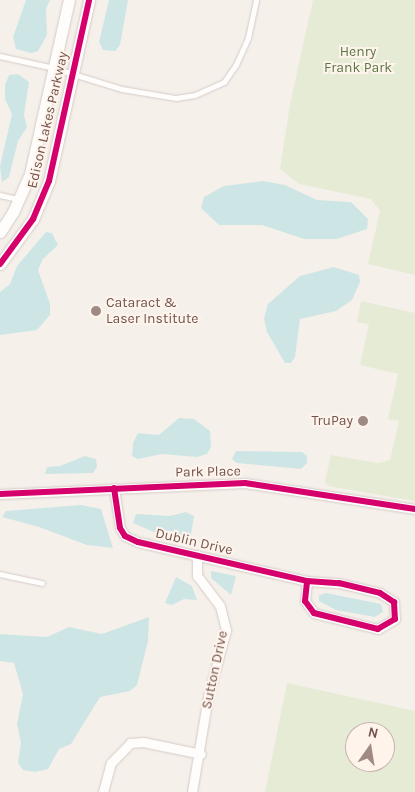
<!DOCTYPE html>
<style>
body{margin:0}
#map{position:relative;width:415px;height:792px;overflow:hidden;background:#f6f0eb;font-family:Karla,sans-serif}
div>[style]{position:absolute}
.green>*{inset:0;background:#e6ebd6}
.water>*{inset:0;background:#cde6e5}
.roads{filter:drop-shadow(0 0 1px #d4cbc8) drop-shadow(0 0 1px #d4cbc8)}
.service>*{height:4.5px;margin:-2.25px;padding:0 2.25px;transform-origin:2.25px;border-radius:2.25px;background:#fefdfc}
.minor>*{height:9px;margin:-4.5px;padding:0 4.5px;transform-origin:4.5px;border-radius:4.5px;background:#fefdfc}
.tertiary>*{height:11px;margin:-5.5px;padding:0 5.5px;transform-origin:5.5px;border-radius:5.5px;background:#fefdfc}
.cycleway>*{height:6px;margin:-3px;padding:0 3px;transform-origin:3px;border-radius:3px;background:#d6006c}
.dots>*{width:14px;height:14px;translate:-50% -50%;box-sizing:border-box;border:2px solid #fef4ec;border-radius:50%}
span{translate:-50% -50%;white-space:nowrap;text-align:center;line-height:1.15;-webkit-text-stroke:4px #fef4ec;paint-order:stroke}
.park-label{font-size:14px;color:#5b7745}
.street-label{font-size:14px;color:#72544d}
.poi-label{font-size:14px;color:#72544d}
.left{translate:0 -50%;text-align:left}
.right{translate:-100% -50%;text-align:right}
.north{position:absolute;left:345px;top:722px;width:50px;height:50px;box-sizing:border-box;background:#fef4ec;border:1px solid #c6b4ac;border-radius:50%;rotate:13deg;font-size:14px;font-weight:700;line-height:20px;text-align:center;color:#72544d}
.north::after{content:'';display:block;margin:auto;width:18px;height:22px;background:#a08b84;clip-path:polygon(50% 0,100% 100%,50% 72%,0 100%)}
</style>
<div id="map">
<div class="green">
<div style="clip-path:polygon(313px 0,415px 0,415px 275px,368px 264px,380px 211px,371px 199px,299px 184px,280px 169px,290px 104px)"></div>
<div style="clip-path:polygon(361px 301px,415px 313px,415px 501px,328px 486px,325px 481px,331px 455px,379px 463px,390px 460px,399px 421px,388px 419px,398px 374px,360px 365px,369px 324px,357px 322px)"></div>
<div style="clip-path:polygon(evenodd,287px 683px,415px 711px,415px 792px,265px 792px,287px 683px,355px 732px,385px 732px,385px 762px,355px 762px,355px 732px)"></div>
</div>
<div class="water">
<div style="clip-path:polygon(26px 0,50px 0,46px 9px,47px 35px,38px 51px,31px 53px,16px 49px,13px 37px)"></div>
<div style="clip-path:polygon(109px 0,128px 0,120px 45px,115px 51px,103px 50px,99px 42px)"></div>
<div style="clip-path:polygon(18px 74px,29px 82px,24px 115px,27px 127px,18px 141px,9px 177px,2px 182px,0 166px,12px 114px,5px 99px,5px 85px,9px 75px)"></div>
<div style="clip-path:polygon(263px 181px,285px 185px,317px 200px,351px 202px,368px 219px,367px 229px,337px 239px,304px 239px,262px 225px,219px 225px,201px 208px,204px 197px,224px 186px)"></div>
<div style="clip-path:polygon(46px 232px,52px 233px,58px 245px,43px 259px,38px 270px,50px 304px,50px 315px,37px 330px,0 335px,0 292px,10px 284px,17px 266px)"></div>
<div style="clip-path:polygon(334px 267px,359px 275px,360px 282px,352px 300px,336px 311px,300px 319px,295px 357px,291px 363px,285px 363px,267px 332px,264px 318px,268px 304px,300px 276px)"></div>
<div style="clip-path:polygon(179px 418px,194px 419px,210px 431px,211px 447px,207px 454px,197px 457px,162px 454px,138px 459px,132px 456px,133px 443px,138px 433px,159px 435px)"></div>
<div style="clip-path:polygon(236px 451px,302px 452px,307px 456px,307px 463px,301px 469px,237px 463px,232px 459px)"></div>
<div style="clip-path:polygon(85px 456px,96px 459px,97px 467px,93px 473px,45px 474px,47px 467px,60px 466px)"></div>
<div style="clip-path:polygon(81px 505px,101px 509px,113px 548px,87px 545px,39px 527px,2px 517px,6px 511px)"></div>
<div style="clip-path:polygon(186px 512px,194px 516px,190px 540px,171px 531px,154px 532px,133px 523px,136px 514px,170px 516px)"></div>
<div style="clip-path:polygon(211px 571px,236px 576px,231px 595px,211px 578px)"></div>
<div style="clip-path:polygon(176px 577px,192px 586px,197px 600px,184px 599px,172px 605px,165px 603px)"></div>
<div style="clip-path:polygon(326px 593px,381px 604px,383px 612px,375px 617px,336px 610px,319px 601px,319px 595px)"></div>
<div style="clip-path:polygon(149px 617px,148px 641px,137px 685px,130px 691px,100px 697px,71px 744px,59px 749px,48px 769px,35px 772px,23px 770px,18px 763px,21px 743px,17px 724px,23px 694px,14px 663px,0 661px,0 634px,47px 637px,69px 627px,102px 634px)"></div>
</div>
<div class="roads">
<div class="service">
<div style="left:0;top:56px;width:55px;rotate:12.5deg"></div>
<div style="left:54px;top:68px;width:71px;rotate:17.2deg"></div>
<div style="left:122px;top:89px;width:55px;rotate:9.5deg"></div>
<div style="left:176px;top:98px;width:19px;rotate:-9deg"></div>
<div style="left:195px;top:95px;width:32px;rotate:-24deg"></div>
<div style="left:224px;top:82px;width:21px;rotate:-55deg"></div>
<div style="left:236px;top:65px;width:30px;rotate:-66deg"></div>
<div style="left:248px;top:38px;width:39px;rotate:-78deg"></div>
<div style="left:0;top:195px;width:18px;rotate:13deg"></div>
<div style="left:0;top:574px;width:43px;rotate:12.1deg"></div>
</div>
<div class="minor">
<div style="left:114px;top:488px;width:40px;rotate:81.5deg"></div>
<div style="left:120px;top:528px;width:9px;rotate:58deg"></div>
<div style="left:125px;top:536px;width:14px;rotate:25deg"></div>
<div style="left:138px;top:542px;width:173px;rotate:13deg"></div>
<div style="left:307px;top:581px;width:32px;rotate:4deg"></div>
<div style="left:339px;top:583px;width:42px;rotate:13.7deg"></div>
<div style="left:380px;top:593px;width:17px;rotate:33deg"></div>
<div style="left:394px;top:602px;width:17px;rotate:87deg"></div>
<div style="left:395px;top:619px;width:20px;rotate:150deg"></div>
<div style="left:378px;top:629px;width:66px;rotate:-166deg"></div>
<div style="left:314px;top:613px;width:15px;rotate:-127deg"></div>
<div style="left:305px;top:601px;width:20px;rotate:-84deg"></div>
<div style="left:0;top:494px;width:245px;rotate:-2.6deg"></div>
<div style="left:245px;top:483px;width:172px;rotate:8.7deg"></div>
<div style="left:103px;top:792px;width:30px;rotate:-75deg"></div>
<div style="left:111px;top:763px;width:28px;rotate:-46deg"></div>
<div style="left:130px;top:743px;width:13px;rotate:-4deg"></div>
<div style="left:143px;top:742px;width:59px;rotate:11.7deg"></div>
<div style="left:192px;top:792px;width:97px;rotate:-80.5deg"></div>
<div style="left:208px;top:696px;width:68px;rotate:-74.7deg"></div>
<div style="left:226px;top:630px;width:25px;rotate:-104deg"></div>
<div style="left:220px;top:606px;width:38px;rotate:-127deg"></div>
<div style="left:197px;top:576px;width:21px;rotate:-90deg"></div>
</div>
<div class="tertiary">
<div style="left:0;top:232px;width:24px;rotate:-57deg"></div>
<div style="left:13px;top:212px;width:42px;rotate:-65.9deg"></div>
<div style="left:30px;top:174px;width:178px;rotate:-77.4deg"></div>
<div style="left:0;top:264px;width:56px;rotate:-53.7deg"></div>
<div style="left:33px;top:219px;width:41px;rotate:-67.2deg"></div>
<div style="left:49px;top:181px;width:185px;rotate:-77.5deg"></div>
</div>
</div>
<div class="cycleway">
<div style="left:0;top:264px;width:56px;rotate:-53.7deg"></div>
<div style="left:33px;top:219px;width:41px;rotate:-67.2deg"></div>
<div style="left:49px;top:181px;width:185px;rotate:-77.5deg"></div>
<div style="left:114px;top:488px;width:40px;rotate:81.5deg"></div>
<div style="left:120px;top:528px;width:9px;rotate:58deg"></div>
<div style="left:125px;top:536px;width:14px;rotate:25deg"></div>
<div style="left:138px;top:542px;width:173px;rotate:13deg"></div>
<div style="left:307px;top:581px;width:32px;rotate:4deg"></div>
<div style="left:339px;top:583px;width:42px;rotate:13.7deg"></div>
<div style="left:380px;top:593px;width:17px;rotate:33deg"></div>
<div style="left:394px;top:602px;width:17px;rotate:87deg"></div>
<div style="left:395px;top:619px;width:20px;rotate:150deg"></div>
<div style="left:378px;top:629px;width:66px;rotate:-166deg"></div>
<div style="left:314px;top:613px;width:15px;rotate:-127deg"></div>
<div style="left:305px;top:601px;width:20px;rotate:-84deg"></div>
<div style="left:0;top:494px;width:245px;rotate:-2.6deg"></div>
<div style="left:245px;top:483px;width:172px;rotate:8.7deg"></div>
</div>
<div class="dots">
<div style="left:96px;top:311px;background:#a08b84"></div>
<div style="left:363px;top:421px;background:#a08b84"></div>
</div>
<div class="park-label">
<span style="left:358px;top:60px">Henry<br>Frank Park</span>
</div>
<div class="street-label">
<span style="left:48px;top:120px;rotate:-77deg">Edison Lakes Parkway</span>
<span style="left:208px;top:472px;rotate:-1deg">Park Place</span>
<span style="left:194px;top:542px;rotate:13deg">Dublin Drive</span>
<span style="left:215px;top:670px;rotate:-78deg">Sutton Drive</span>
</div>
<div class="poi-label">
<span class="left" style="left:106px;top:311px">Cataract &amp;<br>Laser Institute</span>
<span class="right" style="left:353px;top:421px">TruPay</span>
</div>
<div class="north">N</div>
</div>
